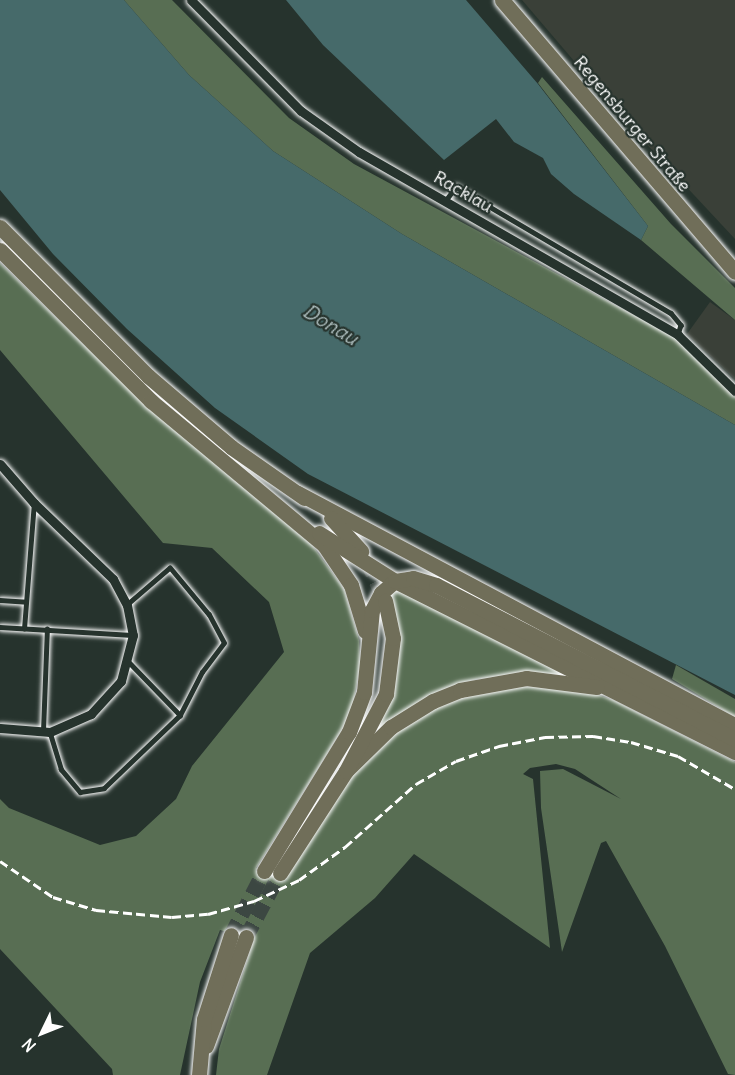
<!DOCTYPE html>
<meta charset="utf-8">
<style>
body{margin:0}
#map{position:relative;width:735px;height:1075px;overflow:hidden;background:#26332d;font-family:Delius,sans-serif}
div>[style]{position:absolute}
.built>*{inset:0;background:#3a4038}
.green>*{inset:0;background:#586e53}
.water>*{inset:0;background:#466a6a}
.primary-tunnel>*{height:15px;margin-top:-7.5px;transform-origin:0;background:repeating-linear-gradient(90deg,#3c4742 0 15px,transparent 0 23px)}
.roads{filter:drop-shadow(0 0 2px #fff) drop-shadow(0 0 2px #fff)}
.service>*{height:4.5px;margin:-2.25px;padding:0 2.25px;transform-origin:2.25px;border-radius:2.25px;background:#26332d}
.minor>*{height:9px;margin:-4.5px;padding:0 4.5px;transform-origin:4.5px;border-radius:4.5px;background:#26332d}
.primary>*{height:15px;margin:-7.5px;padding:0 7.5px;transform-origin:7.5px;border-radius:7.5px;background:#706e59}
.rail>*{height:3px;margin-top:-1.5px;transform-origin:0;background:repeating-linear-gradient(90deg,#fff 0 9px,transparent 0 13.5px)}
span{translate:-50% -50%;white-space:nowrap;text-align:center;line-height:1.15;-webkit-text-stroke:4.5px #26332d;paint-order:stroke}
.street-label{font-size:18px;color:#fff}
.water-label{font-size:20px;color:#acbcbc;font-style:italic}
.north{position:absolute;left:12px;top:1003px;width:60px;height:60px;-webkit-text-stroke:4px #26332d;paint-order:stroke;rotate:227deg;font-size:16px;font-weight:700;line-height:24px;text-align:center;color:#fff}
.north::after{content:'';display:block;margin:auto;width:21px;height:27px;background:#fff;clip-path:polygon(50% 0,100% 100%,50% 72%,0 100%)}
</style>
<div id="map">
<div class="built">
<div style="clip-path:polygon(522px 0,735px 0,735px 239px,626px 122px)"></div>
<div style="clip-path:polygon(710px 302px,735px 320px,735px 379px,687px 334px)"></div>
</div>
<div class="green">
<div style="clip-path:polygon(124px 0,172px 0,289px 118px,354px 164px,674px 337px,735px 395px,735px 425px,402px 234px,273px 151px,189px 75px)"></div>
<div style="clip-path:polygon(542px 77px,671px 224px,735px 288px,735px 320px,641px 240px,648px 226px,538px 83px)"></div>
<div style="clip-path:polygon(0 263px,144px 404px,312px 545px,344px 589px,359px 640px,360px 665px,351px 715px,256px 868px,285px 876px,330px 804px,373px 748px,435px 704px,472px 693px,539px 685px,586px 691px,613px 700px,735px 762px,735px 1075px,728px 1074px,665px 946px,606px 841px,601px 843px,562px 952px,541px 808px,540px 771px,563px 769px,621px 799px,575px 769px,556px 764px,530px 768px,523px 774px,533px 779px,550px 948px,414px 854px,375px 898px,310px 953px,267px 1075px,216px 1075px,219px 1049px,254px 939px,220px 930px,200px 982px,180px 1075px,113px 1075px,112px 1069px,0 949px,0 799px,9px 808px,100px 845px,136px 836px,176px 799px,192px 766px,284px 652px,269px 602px,212px 548px,163px 543px,0 350px)"></div>
<div style="clip-path:polygon(398px 588px,580px 679px,546px 674px,476px 679px,441px 691px,374px 732px,397px 628px,390px 595px)"></div>
<div style="clip-path:polygon(676px 665px,735px 699px,735px 717px,672px 679px)"></div>
</div>
<div class="water">
<div style="clip-path:polygon(0 0,124px 0,189px 75px,273px 151px,402px 234px,735px 425px,735px 695px,308px 474px,215px 408px,127px 329px,53px 254px,0 190px)"></div>
<div style="clip-path:polygon(286px 0,466px 0,538px 84px,648px 226px,641px 240px,574px 194px,551px 174px,543px 158px,514px 142px,496px 119px,444px 160px,323px 45px)"></div>
</div>
<div class="primary-tunnel">
<div style="left:367px;top:560px;width:45px;rotate:66.3deg"></div>
<div style="left:231px;top:935px;width:72px;rotate:-62.7deg"></div>
<div style="left:246px;top:937px;width:72px;rotate:-62deg"></div>
</div>
<div class="roads">
<div class="service">
<div style="left:445px;top:201px;width:18px;rotate:-52deg"></div>
<div style="left:456px;top:187px;width:249px;rotate:30.4deg"></div>
<div style="left:671px;top:313px;width:16px;rotate:50deg"></div>
<div style="left:681px;top:325px;width:10px;rotate:107deg"></div>
<div style="left:0;top:600px;width:26px;rotate:4deg"></div>
<div style="left:0;top:627px;width:132px;rotate:3.5deg"></div>
<div style="left:24px;top:629px;width:126px;rotate:-85.5deg"></div>
<div style="left:129px;top:662px;width:74px;rotate:46.1deg"></div>
<div style="left:43px;top:731px;width:102px;rotate:-87.8deg"></div>
<div style="left:50px;top:732px;width:39px;rotate:73deg"></div>
<div style="left:61px;top:769px;width:30px;rotate:50deg"></div>
<div style="left:80px;top:792px;width:24px;rotate:-9deg"></div>
<div style="left:104px;top:788px;width:105px;rotate:-43.8deg"></div>
<div style="left:180px;top:715px;width:48px;rotate:-62.9deg"></div>
<div style="left:202px;top:672px;width:36px;rotate:-53deg"></div>
<div style="left:224px;top:643px;width:32px;rotate:-118deg"></div>
<div style="left:209px;top:615px;width:61px;rotate:-129.7deg"></div>
<div style="left:170px;top:568px;width:57px;rotate:139.3deg"></div>
</div>
<div class="minor">
<div style="left:191px;top:0;width:156px;rotate:45.3deg"></div>
<div style="left:301px;top:111px;width:71px;rotate:35.3deg"></div>
<div style="left:359px;top:152px;width:368px;rotate:29.8deg"></div>
<div style="left:678px;top:335px;width:80px;rotate:44.5deg"></div>
<div style="left:0;top:464px;width:52px;rotate:48.9deg"></div>
<div style="left:34px;top:503px;width:110px;rotate:43.9deg"></div>
<div style="left:113px;top:579px;width:30px;rotate:62deg"></div>
<div style="left:127px;top:605px;width:31px;rotate:79deg"></div>
<div style="left:133px;top:635px;width:48px;rotate:104.6deg"></div>
<div style="left:121px;top:681px;width:45px;rotate:132.3deg"></div>
<div style="left:91px;top:714px;width:45px;rotate:156.3deg"></div>
<div style="left:50px;top:732px;width:50px;rotate:-175.4deg"></div>
</div>
<div class="primary">
<div style="left:502px;top:0;width:358px;rotate:49.4deg"></div>
<div style="left:0;top:227px;width:210px;rotate:45.2deg"></div>
<div style="left:148px;top:376px;width:109px;rotate:40.5deg"></div>
<div style="left:231px;top:447px;width:89px;rotate:34.9deg"></div>
<div style="left:0;top:250px;width:214px;rotate:45deg"></div>
<div style="left:151px;top:401px;width:225px;rotate:39.8deg"></div>
<div style="left:324px;top:545px;width:48px;rotate:56deg"></div>
<div style="left:351px;top:585px;width:48px;rotate:73.1deg"></div>
<div style="left:298px;top:493px;width:495px;rotate:28deg"></div>
<div style="left:331px;top:518px;width:45px;rotate:47.7deg"></div>
<div style="left:319px;top:533px;width:90px;rotate:32.3deg"></div>
<div style="left:395px;top:581px;width:381px;rotate:26.7deg"></div>
<div style="left:346px;top:771px;width:63px;rotate:-44.4deg"></div>
<div style="left:391px;top:727px;width:49px;rotate:-31.8deg"></div>
<div style="left:433px;top:701px;width:29px;rotate:-22deg"></div>
<div style="left:460px;top:690px;width:67px;rotate:-10.3deg"></div>
<div style="left:526px;top:678px;width:71px;rotate:7.3deg"></div>
<div style="left:264px;top:871px;width:163px;rotate:-58.6deg"></div>
<div style="left:349px;top:732px;width:43px;rotate:-69.4deg"></div>
<div style="left:364px;top:692px;width:82px;rotate:-84.4deg"></div>
<div style="left:372px;top:610px;width:19px;rotate:-62deg"></div>
<div style="left:381px;top:593px;width:18px;rotate:-41deg"></div>
<div style="left:395px;top:581px;width:18px;rotate:-9deg"></div>
<div style="left:413px;top:578px;width:24px;rotate:17deg"></div>
<div style="left:436px;top:585px;width:336px;rotate:27.3deg"></div>
<div style="left:280px;top:873px;width:121px;rotate:-57.1deg"></div>
<div style="left:346px;top:771px;width:87px;rotate:-62.5deg"></div>
<div style="left:386px;top:694px;width:56px;rotate:-82.9deg"></div>
<div style="left:393px;top:638px;width:38px;rotate:-102deg"></div>
<div style="left:206px;top:1046px;width:116px;rotate:-69.8deg"></div>
<div style="left:199px;top:1075px;width:56px;rotate:-84.9deg"></div>
<div style="left:204px;top:1019px;width:88px;rotate:-72.2deg"></div>
</div>
</div>
<div class="rail">
<div style="left:0;top:861px;width:64px;rotate:34.2deg"></div>
<div style="left:53px;top:897px;width:45px;rotate:16.8deg"></div>
<div style="left:96px;top:910px;width:76px;rotate:5.3deg"></div>
<div style="left:172px;top:917px;width:36px;rotate:-5deg"></div>
<div style="left:208px;top:914px;width:48px;rotate:-15.8deg"></div>
<div style="left:254px;top:901px;width:50px;rotate:-25deg"></div>
<div style="left:299px;top:880px;width:57px;rotate:-35.7deg"></div>
<div style="left:345px;top:847px;width:95px;rotate:-41.6deg"></div>
<div style="left:416px;top:784px;width:46px;rotate:-29.9deg"></div>
<div style="left:456px;top:761px;width:46px;rotate:-19.2deg"></div>
<div style="left:499px;top:746px;width:47px;rotate:-11.1deg"></div>
<div style="left:545px;top:737px;width:48px;rotate:-1.2deg"></div>
<div style="left:593px;top:736px;width:38px;rotate:9deg"></div>
<div style="left:631px;top:742px;width:49px;rotate:16.6deg"></div>
<div style="left:678px;top:756px;width:66px;rotate:30.1deg"></div>
</div>
<div class="street-label">
<span style="left:632px;top:124px;rotate:50deg">Regensburger Straße</span>
<span style="left:463px;top:192px;rotate:30deg">Racklau</span>
</div>
<div class="water-label">
<span style="left:331px;top:324px;rotate:31deg">Donau</span>
</div>
<div class="north">N</div>
</div>
